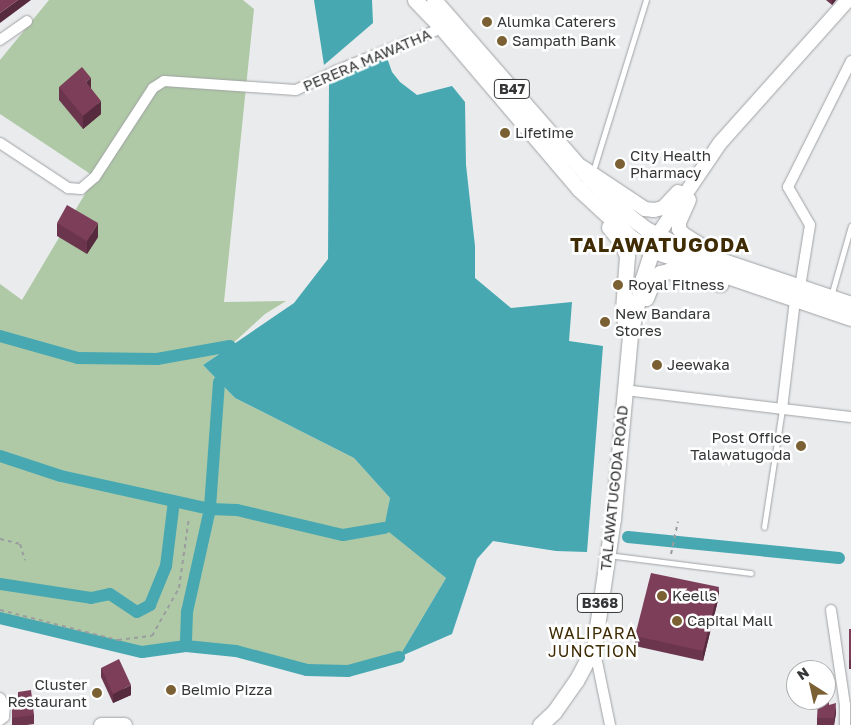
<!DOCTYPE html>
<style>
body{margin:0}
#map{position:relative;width:851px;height:725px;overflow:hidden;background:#e9ebed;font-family:"Golos Text",sans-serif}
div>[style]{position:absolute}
.green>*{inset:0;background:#afc9a6}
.water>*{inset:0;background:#47a8b2}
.canal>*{height:12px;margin:-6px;padding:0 6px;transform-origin:6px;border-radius:6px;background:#47a8b2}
.path>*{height:2px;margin-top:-1px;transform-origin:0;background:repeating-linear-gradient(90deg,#9b9c9e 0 4px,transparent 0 8px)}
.roads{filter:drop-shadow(0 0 1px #a0a2a4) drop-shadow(0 0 1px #a0a2a4)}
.service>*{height:5px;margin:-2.5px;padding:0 2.5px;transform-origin:2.5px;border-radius:2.5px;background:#fff}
.minor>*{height:10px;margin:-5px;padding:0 5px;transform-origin:5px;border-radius:5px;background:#fff}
.secondary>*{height:14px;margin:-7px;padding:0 7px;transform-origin:7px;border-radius:7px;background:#fff}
.primary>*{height:15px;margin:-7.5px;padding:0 7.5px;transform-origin:7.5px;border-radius:7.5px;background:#fff}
.wall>*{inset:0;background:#6b354d}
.shaded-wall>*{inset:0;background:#572b3e}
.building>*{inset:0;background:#7c3e59}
.dots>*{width:14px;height:14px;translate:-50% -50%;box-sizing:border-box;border:2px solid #fff;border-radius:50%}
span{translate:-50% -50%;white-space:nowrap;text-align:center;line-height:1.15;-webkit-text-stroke:5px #fff;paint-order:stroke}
.shield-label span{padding:1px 4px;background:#fff;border:1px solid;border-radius:4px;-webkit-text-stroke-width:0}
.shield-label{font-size:14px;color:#353637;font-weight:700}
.poi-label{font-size:15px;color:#353637}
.left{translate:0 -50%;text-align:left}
.right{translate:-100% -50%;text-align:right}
.street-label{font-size:15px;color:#353637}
.neighbourhood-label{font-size:16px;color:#402c04;letter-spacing:1px}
.district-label{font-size:20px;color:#402c04;font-weight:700;letter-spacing:1px}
.north{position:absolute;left:786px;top:660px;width:50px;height:50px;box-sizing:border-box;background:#fff;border:1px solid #aeafaf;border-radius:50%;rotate:325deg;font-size:14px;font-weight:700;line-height:20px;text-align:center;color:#353637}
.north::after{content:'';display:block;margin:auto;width:18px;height:22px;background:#7a6032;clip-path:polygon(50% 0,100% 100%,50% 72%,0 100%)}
</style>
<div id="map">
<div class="green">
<div style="clip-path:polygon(49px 0,243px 0,254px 9px,224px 302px,286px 301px,265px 314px,230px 346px,203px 365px,235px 398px,354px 458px,390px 498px,385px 528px,446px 578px,399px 657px,348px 671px,307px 670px,236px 651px,186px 646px,142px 652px,0 618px,0 284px,22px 300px,95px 177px,0 114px,0 60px)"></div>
</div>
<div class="water">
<div style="clip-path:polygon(314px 0,372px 0,373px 23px,324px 65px)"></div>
<div style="clip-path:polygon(386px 55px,392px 72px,400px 82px,417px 95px,452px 86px,465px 102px,466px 165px,475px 246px,475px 278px,511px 308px,572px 302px,569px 341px,603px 346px,587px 552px,556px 551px,493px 541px,477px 559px,452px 634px,399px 657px,446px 578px,384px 528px,390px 498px,354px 458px,235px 398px,203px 365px,294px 303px,328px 259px,329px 82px)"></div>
</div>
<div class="canal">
<div style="left:0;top:336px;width:81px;rotate:15.8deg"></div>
<div style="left:78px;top:358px;width:79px;rotate:0.7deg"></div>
<div style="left:157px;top:359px;width:74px;rotate:-10.1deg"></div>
<div style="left:219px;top:382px;width:127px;rotate:94.1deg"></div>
<div style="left:210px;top:509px;width:106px;rotate:102.6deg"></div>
<div style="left:187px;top:612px;width:34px;rotate:92deg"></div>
<div style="left:186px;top:646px;width:50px;rotate:5.7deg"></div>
<div style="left:236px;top:651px;width:73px;rotate:15deg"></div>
<div style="left:307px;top:670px;width:41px;rotate:1.4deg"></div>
<div style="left:348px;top:671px;width:53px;rotate:-15.4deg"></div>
<div style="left:0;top:456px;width:64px;rotate:18.2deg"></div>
<div style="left:61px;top:476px;width:153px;rotate:12.5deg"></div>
<div style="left:210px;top:509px;width:27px;rotate:2deg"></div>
<div style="left:237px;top:510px;width:109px;rotate:13.3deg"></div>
<div style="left:343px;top:535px;width:42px;rotate:-9.7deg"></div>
<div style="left:628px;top:537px;width:212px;rotate:5.7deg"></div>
<div style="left:0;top:584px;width:92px;rotate:8.7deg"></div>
<div style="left:91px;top:598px;width:19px;rotate:-12deg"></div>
<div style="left:110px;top:594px;width:32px;rotate:34deg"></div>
<div style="left:137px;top:612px;width:15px;rotate:-28deg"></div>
<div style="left:150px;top:605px;width:42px;rotate:-67.7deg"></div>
<div style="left:166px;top:566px;width:65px;rotate:-83deg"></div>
<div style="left:0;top:618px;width:146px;rotate:13.5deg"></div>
<div style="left:142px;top:652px;width:44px;rotate:-7.8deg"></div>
</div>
<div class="path">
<div style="left:0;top:539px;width:21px;rotate:14deg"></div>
<div style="left:20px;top:544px;width:17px;rotate:73deg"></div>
<div style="left:671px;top:554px;width:33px;rotate:-78deg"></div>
<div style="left:0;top:610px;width:122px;rotate:14.3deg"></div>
<div style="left:118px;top:640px;width:34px;rotate:-7deg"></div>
<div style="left:152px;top:636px;width:55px;rotate:-60.6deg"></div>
<div style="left:179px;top:588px;width:71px;rotate:-81.9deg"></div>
</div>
<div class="roads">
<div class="service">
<div style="left:593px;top:171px;width:179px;rotate:-72.8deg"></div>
<div style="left:831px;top:296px;width:73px;rotate:-74.1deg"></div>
<div style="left:764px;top:527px;width:119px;rotate:-81.3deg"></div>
<div style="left:608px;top:555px;width:144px;rotate:7.2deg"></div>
</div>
<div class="minor">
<div style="left:0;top:40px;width:33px;rotate:-35deg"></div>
<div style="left:0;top:143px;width:82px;rotate:33.5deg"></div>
<div style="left:68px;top:188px;width:13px;rotate:4deg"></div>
<div style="left:81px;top:189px;width:18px;rotate:-41deg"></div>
<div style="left:95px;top:177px;width:106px;rotate:-56.9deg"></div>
<div style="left:153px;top:88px;width:13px;rotate:-32deg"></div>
<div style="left:164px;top:81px;width:132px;rotate:3.9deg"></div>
<div style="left:296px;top:90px;width:44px;rotate:-25.4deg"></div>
<div style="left:336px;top:71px;width:114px;rotate:-22.1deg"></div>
<div style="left:800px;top:287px;width:63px;rotate:-80.8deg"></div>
<div style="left:810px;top:225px;width:44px;rotate:-120.1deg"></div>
<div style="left:788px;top:187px;width:141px;rotate:-63.4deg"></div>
<div style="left:624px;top:390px;width:229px;rotate:6.8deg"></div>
<div style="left:782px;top:409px;width:110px;rotate:-83.2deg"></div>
<div style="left:831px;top:610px;width:96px;rotate:81.6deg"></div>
<div style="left:845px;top:705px;width:20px;rotate:90deg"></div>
<div style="left:594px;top:647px;width:80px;rotate:78.4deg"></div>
<div style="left:0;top:698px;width:10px;rotate:61deg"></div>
<div style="left:5px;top:707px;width:10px;rotate:96deg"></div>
<div style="left:4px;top:717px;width:5px;rotate:143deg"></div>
</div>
<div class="secondary">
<div style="left:582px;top:167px;width:76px;rotate:33.7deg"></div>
<div style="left:645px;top:209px;width:9px;rotate:6deg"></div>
<div style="left:654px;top:210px;width:9px;rotate:-13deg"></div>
<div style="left:663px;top:208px;width:22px;rotate:-47deg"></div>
<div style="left:689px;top:200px;width:24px;rotate:114deg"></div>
<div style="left:679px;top:222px;width:7px;rotate:90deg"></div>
<div style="left:679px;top:229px;width:6px;rotate:51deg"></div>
<div style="left:683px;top:234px;width:39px;rotate:32deg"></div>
<div style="left:657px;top:236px;width:112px;rotate:-55.9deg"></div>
<div style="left:720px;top:143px;width:192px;rotate:-48.2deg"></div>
</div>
<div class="primary">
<div style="left:415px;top:0;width:39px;rotate:46deg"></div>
<div style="left:442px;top:28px;width:211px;rotate:49.6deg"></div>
<div style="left:579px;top:189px;width:72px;rotate:42.8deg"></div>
<div style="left:632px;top:238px;width:22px;rotate:32deg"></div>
<div style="left:651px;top:250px;width:211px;rotate:18.8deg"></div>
<div style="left:434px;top:0;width:237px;rotate:48.9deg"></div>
<div style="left:590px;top:179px;width:52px;rotate:43.5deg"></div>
<div style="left:628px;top:215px;width:23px;rotate:38deg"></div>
<div style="left:646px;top:229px;width:40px;rotate:26.6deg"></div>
<div style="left:682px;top:247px;width:178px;rotate:18.6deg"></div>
<div style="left:609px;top:227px;width:21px;rotate:51deg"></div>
<div style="left:622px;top:243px;width:14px;rotate:69deg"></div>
<div style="left:627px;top:256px;width:53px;rotate:94.3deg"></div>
<div style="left:623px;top:309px;width:21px;rotate:82deg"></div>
<div style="left:646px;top:298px;width:22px;rotate:-68deg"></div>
<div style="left:654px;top:278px;width:8px;rotate:-40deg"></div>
<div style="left:660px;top:273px;width:8px;rotate:-14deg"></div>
<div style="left:668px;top:271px;width:54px;rotate:14deg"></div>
<div style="left:101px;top:725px;width:23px"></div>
<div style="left:540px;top:725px;width:19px;rotate:-43deg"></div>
<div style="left:554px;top:712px;width:38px;rotate:-55deg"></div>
<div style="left:576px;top:681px;width:38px;rotate:-62deg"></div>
<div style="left:594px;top:647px;width:129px;rotate:-81.6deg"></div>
<div style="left:613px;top:519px;width:185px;rotate:-84.7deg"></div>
<div style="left:630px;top:335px;width:58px;rotate:-77.2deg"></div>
<div style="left:643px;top:278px;width:38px;rotate:-72deg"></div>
</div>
</div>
<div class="wall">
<div style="clip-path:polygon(826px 0,836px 0,832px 5px)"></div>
<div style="clip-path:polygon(59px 87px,91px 89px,101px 114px,83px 129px,59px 100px)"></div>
<div style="clip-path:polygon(57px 223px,98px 237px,87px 254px,57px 236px)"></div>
<div style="clip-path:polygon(719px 596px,703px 661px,635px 646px,635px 636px)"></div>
<div style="clip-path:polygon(849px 629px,851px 629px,851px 669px,849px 669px)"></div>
<div style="clip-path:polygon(101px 668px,131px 695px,113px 703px,101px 677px)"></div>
<div style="clip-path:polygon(18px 692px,34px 715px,34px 724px,27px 725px,12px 725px,12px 698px,18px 697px)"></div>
<div style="clip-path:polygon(829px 705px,836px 713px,834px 725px,817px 725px,817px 718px)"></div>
</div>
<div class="shaded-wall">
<div style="clip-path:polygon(18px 0,31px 0,0 23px,0 13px)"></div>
<div style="clip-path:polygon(832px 0,836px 0,832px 5px)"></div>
<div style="clip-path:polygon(91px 78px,91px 91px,86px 82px)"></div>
<div style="clip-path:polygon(101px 101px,101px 114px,83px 129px,83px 116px)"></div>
<div style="clip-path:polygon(98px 223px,98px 237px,87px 254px,87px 241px)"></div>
<div style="clip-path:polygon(719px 587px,719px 596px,703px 661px,703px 651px)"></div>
<div style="clip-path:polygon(131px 685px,131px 695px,113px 703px,113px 694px)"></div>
<div style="clip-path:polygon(836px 703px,836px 713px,834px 725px,834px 718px)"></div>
</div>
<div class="building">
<div style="clip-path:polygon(0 0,18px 0,0 13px)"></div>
<div style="clip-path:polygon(82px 67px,91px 78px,86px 82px,101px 101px,83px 116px,59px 87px)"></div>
<div style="clip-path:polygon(67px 205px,98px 223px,87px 241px,57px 223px)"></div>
<div style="clip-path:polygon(651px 573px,719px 587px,703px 651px,635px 636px)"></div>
<div style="clip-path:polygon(849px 629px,851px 629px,851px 660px,849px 660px)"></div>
<div style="clip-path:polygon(119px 659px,131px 685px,113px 694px,101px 668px)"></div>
<div style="clip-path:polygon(31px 690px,34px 715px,12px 718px,12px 698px,19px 697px,18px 692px)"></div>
<div style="clip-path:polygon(826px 697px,829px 697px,829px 705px,836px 703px,834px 718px,817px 718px,818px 700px,826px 700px)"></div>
</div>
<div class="dots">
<div style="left:487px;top:22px;background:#7a6032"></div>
<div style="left:502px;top:41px;background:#7a6032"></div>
<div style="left:505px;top:133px;background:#7a6032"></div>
<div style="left:620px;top:164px;background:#7a6032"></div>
<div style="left:618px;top:285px;background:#7a6032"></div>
<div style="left:605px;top:322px;background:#7a6032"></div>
<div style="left:657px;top:365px;background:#7a6032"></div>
<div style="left:801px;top:446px;background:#7a6032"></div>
<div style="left:662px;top:596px;background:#7a6032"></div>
<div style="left:677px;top:621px;background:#7a6032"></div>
<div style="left:171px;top:690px;background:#7a6032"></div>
<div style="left:97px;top:693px;background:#7a6032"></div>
</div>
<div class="shield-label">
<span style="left:512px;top:89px">B47</span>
<span style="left:600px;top:603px">B368</span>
</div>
<div class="poi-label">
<span class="left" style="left:497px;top:22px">Alumka Caterers</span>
<span class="left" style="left:512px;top:41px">Sampath Bank</span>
<span class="left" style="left:515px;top:133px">Lifetime</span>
<span class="left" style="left:630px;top:164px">City Health<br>Pharmacy</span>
<span class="left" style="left:628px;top:285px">Royal Fitness</span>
<span class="left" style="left:615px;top:322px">New Bandara<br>Stores</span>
<span class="left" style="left:667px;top:365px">Jeewaka</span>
<span class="right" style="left:791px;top:446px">Post Office<br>Talawatugoda</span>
<span class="left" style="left:672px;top:596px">Keells</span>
<span class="left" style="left:687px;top:621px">Capital Mall</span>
<span class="right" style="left:87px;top:693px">Cluster<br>Restaurant</span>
<span class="left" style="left:181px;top:690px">Belmio Pizza</span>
</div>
<div class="street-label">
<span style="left:367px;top:60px;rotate:-23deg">PERERA MAWATHA</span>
<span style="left:614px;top:488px;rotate:-84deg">TALAWATUGODA ROAD</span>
</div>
<div class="neighbourhood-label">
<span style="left:593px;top:642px">WALIPARA<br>JUNCTION</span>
</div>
<div class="district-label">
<span style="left:660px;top:244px">TALAWATUGODA</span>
</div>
<div class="north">N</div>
</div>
